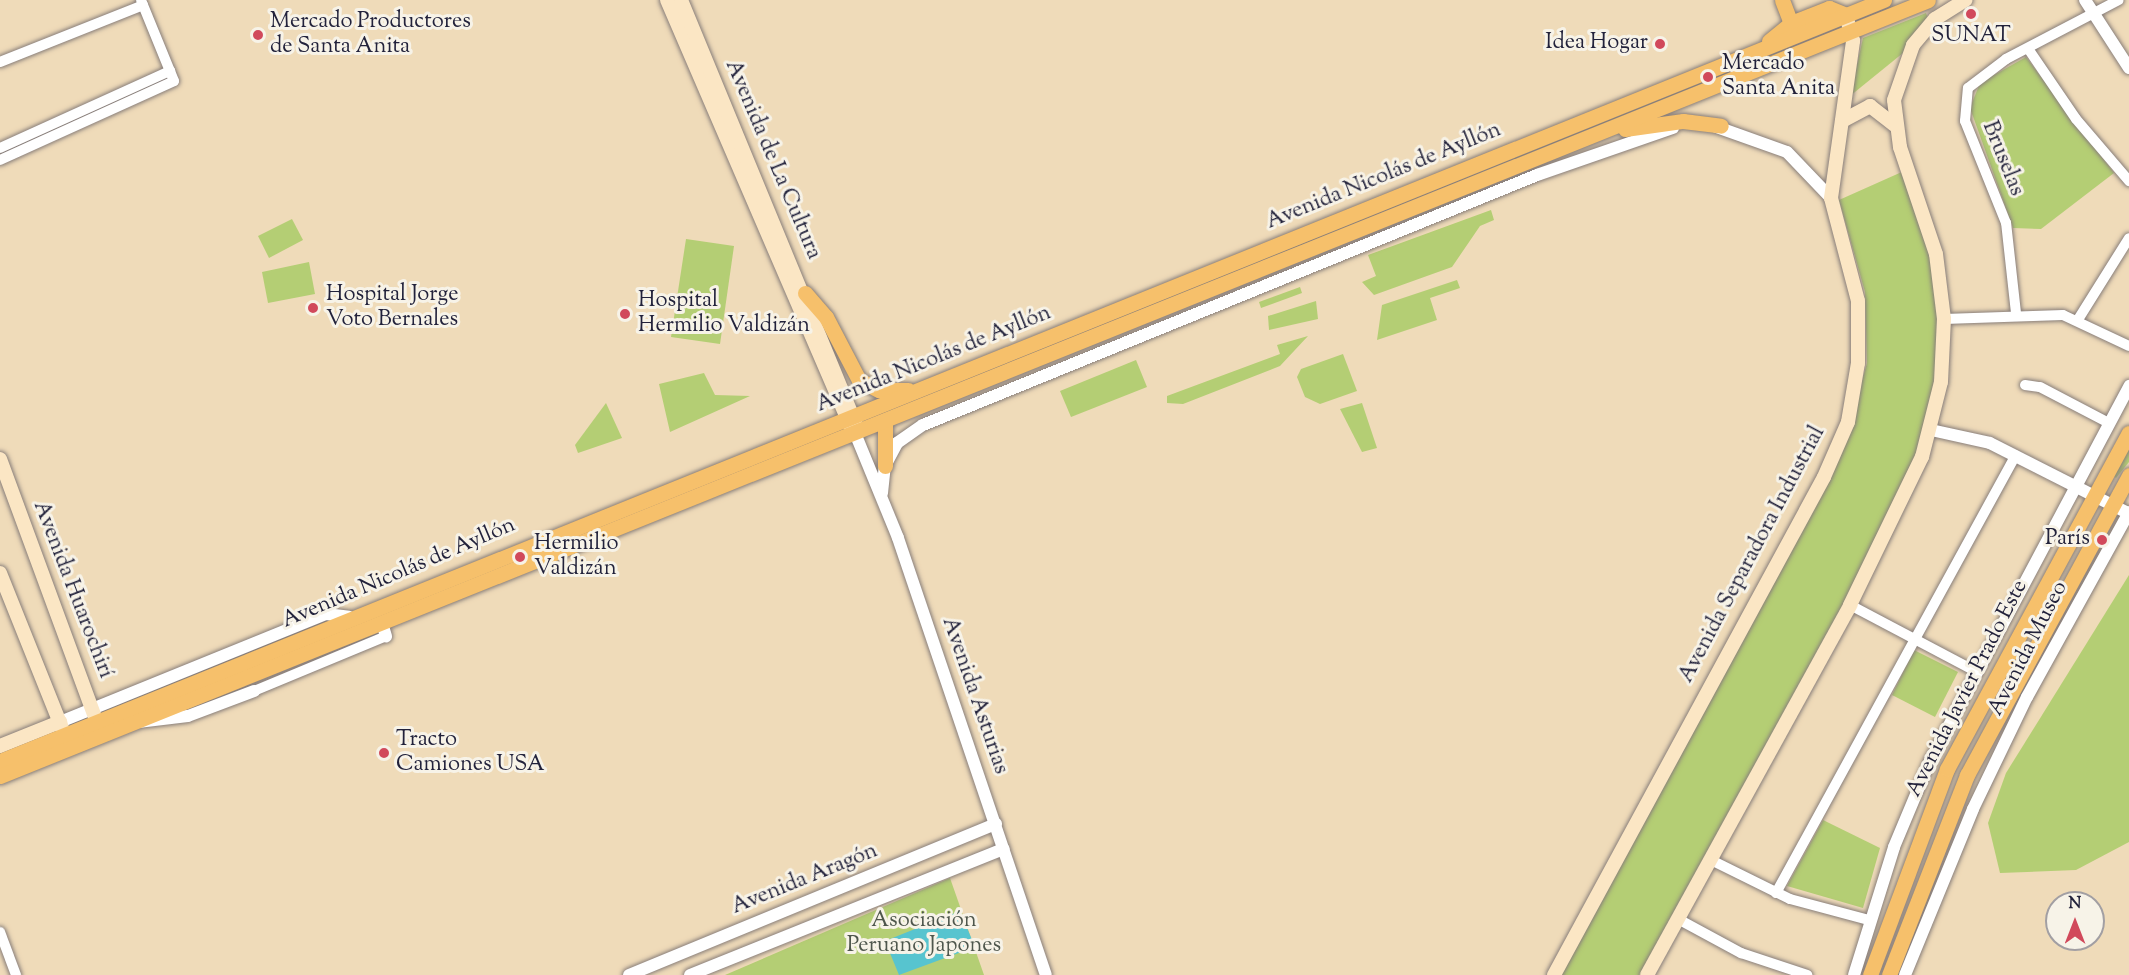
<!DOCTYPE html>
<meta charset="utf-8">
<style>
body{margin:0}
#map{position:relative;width:2129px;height:975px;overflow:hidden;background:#efdbb9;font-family:"Sorts Mill Goudy",serif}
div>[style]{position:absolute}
.green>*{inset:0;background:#b4ce74}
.water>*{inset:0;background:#57c4cf}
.roads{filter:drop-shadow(0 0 2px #887e7a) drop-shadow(0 0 2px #887e7a)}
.minor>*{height:10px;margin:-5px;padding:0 5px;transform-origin:5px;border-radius:5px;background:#fff}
.tertiary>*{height:12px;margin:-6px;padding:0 6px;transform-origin:6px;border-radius:6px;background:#fff}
.secondary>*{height:14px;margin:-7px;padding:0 7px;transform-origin:7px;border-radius:7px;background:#fbe6c4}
.primary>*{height:15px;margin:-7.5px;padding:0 7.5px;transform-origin:7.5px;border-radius:7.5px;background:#f6c06b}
.dots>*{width:16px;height:16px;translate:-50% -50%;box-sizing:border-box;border:3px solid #f7f3e8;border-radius:50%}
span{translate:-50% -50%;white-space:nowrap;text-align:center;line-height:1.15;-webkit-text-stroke:6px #f7f3e8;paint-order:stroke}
.poi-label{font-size:22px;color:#22223b}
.left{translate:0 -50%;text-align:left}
.right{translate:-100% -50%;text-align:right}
.street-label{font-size:22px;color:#22223b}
.park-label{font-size:22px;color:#4e564c}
.north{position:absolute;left:2045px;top:891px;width:60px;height:60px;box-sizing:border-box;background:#f7f3e8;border:2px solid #a29fa3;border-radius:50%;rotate:0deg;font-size:16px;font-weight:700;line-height:24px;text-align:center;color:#22223b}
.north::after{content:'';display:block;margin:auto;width:21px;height:27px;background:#d1495b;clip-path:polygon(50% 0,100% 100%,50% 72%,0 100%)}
</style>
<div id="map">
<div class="green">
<div style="clip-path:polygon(1926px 13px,1928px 19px,1903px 53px,1850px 96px,1863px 38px)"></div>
<div style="clip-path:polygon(2026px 57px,2114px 173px,2041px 229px,2013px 228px,1970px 108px,1980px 83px)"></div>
<div style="clip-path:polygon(1904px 171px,1932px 259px,1941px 321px,1928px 427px,1904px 493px,1641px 975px,1554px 975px,1840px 458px,1867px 363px,1865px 292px,1839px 200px)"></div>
<div style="clip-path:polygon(1491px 210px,1494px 220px,1480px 226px,1452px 267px,1374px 295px,1362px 282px,1376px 276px,1368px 255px)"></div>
<div style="clip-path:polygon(292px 219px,303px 240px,269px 258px,258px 236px)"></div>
<div style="clip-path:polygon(686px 239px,734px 246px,720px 344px,671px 337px)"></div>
<div style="clip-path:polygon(309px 262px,315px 294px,268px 303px,262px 272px)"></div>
<div style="clip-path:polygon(1457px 280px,1460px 288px,1430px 298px,1437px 320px,1377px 340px,1382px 305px)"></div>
<div style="clip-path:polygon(1300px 287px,1302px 293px,1261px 308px,1259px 302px)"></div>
<div style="clip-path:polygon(1316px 301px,1318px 319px,1269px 330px,1268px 316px)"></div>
<div style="clip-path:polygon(1308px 336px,1280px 366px,1183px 404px,1167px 403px,1167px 396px,1280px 354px,1277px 345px)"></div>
<div style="clip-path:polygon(1343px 354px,1357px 391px,1320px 404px,1305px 397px,1297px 377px,1301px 369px)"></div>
<div style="clip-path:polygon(1136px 360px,1147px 387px,1071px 417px,1060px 391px)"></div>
<div style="clip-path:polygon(704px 373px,715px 395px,750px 396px,670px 432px,659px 384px)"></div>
<div style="clip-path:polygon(606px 403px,622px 438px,578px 453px,575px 445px)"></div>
<div style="clip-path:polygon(1362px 403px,1377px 448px,1362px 452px,1340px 409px)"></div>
<div style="clip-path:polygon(2129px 447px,2129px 462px,2116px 478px,2114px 476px)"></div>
<div style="clip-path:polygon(2129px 575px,2129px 842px,2076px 870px,2000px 873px,1988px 823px,2006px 773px)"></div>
<div style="clip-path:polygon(1914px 650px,1958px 672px,1935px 717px,1892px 695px)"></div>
<div style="clip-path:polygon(1823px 820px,1880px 848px,1863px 908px,1787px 886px)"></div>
<div style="clip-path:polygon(950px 878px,984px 975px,725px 975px)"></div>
</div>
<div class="water">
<div style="clip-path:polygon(960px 911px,975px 947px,899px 975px,885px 941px)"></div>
</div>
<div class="roads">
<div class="minor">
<div style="left:2029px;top:50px;width:83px;rotate:55.7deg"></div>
<div style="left:2076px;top:119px;width:82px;rotate:49.5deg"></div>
<div style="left:0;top:62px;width:154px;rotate:-21.7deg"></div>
<div style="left:0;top:148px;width:187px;rotate:-24.4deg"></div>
<div style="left:0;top:160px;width:191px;rotate:-24.4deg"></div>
<div style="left:174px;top:81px;width:87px;rotate:-112.2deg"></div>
<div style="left:2016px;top:313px;width:91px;rotate:-96.3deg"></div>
<div style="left:2006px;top:223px;width:110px;rotate:-111.9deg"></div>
<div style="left:1965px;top:121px;width:33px;rotate:-85deg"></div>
<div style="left:1968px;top:88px;width:48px;rotate:-37.3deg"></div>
<div style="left:2006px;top:59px;width:127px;rotate:-27.6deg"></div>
<div style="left:2079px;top:318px;width:94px;rotate:-58deg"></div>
<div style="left:1944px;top:319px;width:119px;rotate:-1.9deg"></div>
<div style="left:2063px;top:315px;width:73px;rotate:25.2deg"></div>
<div style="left:2025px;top:385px;width:15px;rotate:8deg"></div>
<div style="left:2040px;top:387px;width:78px;rotate:27.6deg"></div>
<div style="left:1850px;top:605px;width:141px;rotate:27.8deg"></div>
<div style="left:254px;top:691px;width:143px;rotate:-22.6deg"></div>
<div style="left:1711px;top:860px;width:88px;rotate:26.3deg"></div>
<div style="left:1790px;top:899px;width:82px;rotate:14.9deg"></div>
<div style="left:1776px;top:893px;width:499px;rotate:-61.3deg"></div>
<div style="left:1678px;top:919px;width:72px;rotate:28.4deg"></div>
<div style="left:1741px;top:953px;width:70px;rotate:18.4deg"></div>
<div style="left:0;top:932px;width:46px;rotate:69.6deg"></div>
</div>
<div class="tertiary">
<div style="left:2085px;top:0;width:81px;rotate:57.1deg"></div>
<div style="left:1714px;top:126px;width:77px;rotate:19.6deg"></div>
<div style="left:1787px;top:152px;width:64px;rotate:46.3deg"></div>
<div style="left:1931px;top:430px;width:60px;rotate:12.4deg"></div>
<div style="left:1990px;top:443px;width:155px;rotate:26.9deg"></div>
<div style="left:855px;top:433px;width:113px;rotate:67.7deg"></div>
<div style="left:898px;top:538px;width:461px;rotate:71.3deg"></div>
<div style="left:882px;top:493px;width:27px;rotate:-84deg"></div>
<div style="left:885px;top:466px;width:26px;rotate:-62deg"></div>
<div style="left:897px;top:443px;width:32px;rotate:-35deg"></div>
<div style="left:923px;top:425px;width:663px;rotate:-22.15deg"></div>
<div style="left:1537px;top:175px;width:144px;rotate:-19.1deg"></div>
<div style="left:382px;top:623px;width:14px;rotate:73deg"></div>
<div style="left:60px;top:722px;width:287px;rotate:-22.1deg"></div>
<div style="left:326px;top:614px;width:23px;rotate:7deg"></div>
<div style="left:138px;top:722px;width:50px;rotate:-6.8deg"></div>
<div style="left:188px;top:716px;width:71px;rotate:-20.7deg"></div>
<div style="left:629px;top:975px;width:397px;rotate:-22.4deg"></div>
<div style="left:690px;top:975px;width:338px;rotate:-21.9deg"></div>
<div style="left:1854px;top:975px;width:134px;rotate:-72.6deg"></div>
<div style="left:1894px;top:847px;width:93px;rotate:-67.3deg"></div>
<div style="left:1930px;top:761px;width:425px;rotate:-62deg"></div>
<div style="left:1905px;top:975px;width:179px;rotate:-67.7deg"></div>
<div style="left:1973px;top:809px;width:124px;rotate:-64.3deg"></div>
<div style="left:2027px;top:697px;width:211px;rotate:-61.1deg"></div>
</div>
<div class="secondary">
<div style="left:667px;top:0;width:466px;rotate:66.7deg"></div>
<div style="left:681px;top:0;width:459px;rotate:67.6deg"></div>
<div style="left:1842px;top:121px;width:32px;rotate:-28deg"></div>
<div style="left:1870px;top:106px;width:31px;rotate:38deg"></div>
<div style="left:0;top:459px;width:290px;rotate:69.8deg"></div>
<div style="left:0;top:573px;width:183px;rotate:68.2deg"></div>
<div style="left:0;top:746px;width:65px;rotate:-21.8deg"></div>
<div style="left:1554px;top:975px;width:566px;rotate:-61.53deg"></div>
<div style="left:1824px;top:477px;width:60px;rotate:-66.4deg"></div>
<div style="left:1848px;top:422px;width:60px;rotate:-80.4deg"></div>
<div style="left:1858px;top:363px;width:62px;rotate:-90deg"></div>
<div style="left:1858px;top:301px;width:106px;rotate:-104.7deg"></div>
<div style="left:1831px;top:198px;width:159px;rotate:-82deg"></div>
<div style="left:1853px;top:41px;width:27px;rotate:-105deg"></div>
<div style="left:1647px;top:975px;width:422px;rotate:-61.2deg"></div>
<div style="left:1850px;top:605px;width:165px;rotate:-64.1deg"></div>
<div style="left:1922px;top:457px;width:77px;rotate:-75.8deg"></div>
<div style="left:1941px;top:382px;width:63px;rotate:-87.3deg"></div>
<div style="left:1944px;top:319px;width:65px;rotate:-97deg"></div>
<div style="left:1936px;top:254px;width:113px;rotate:-108.6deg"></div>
<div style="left:1900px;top:147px;width:47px;rotate:-97.3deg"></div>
<div style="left:1894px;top:100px;width:58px;rotate:-70.9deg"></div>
<div style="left:1913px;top:45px;width:34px;rotate:-50deg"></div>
<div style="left:1935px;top:19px;width:36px;rotate:-32deg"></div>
</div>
<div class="primary">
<div style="left:1782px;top:0;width:25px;rotate:69deg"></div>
<div style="left:1769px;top:41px;width:28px;rotate:-39deg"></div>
<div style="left:1791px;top:23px;width:41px;rotate:-21.5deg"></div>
<div style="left:1829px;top:8px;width:18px;rotate:22deg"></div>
<div style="left:1625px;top:129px;width:59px;rotate:-7.9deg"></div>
<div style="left:1683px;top:121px;width:38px;rotate:7deg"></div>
<div style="left:805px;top:293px;width:32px;rotate:49deg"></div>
<div style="left:826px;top:317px;width:71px;rotate:62.4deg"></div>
<div style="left:859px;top:380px;width:22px;rotate:27deg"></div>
<div style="left:879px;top:390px;width:29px"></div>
<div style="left:885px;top:421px;width:45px;rotate:90deg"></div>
<div style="left:0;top:761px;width:2032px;rotate:-22deg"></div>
<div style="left:0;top:776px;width:2078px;rotate:-21.92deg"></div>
<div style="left:1870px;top:975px;width:220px;rotate:-69.5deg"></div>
<div style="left:1947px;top:769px;width:382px;rotate:-61.6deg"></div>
<div style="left:1889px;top:975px;width:215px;rotate:-68.7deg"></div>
<div style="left:1967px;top:775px;width:341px;rotate:-61.6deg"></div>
</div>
</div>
<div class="dots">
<div style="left:1971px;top:14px;background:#d1495b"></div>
<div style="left:258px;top:35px;background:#d1495b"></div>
<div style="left:1660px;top:44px;background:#d1495b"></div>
<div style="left:1708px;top:77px;background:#d1495b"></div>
<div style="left:313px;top:308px;background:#d1495b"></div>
<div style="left:625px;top:314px;background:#d1495b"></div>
<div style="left:2102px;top:540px;background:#d1495b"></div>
<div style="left:520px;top:557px;background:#d1495b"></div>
<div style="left:384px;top:753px;background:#d1495b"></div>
</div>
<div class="poi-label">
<span class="left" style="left:270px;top:35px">Mercado Productores<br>de Santa Anita</span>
<span style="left:1971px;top:37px">SUNAT</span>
<span class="right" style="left:1648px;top:44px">Idea Hogar</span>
<span class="left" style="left:1722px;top:77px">Mercado<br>Santa Anita</span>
<span class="left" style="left:326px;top:308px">Hospital Jorge<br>Voto Bernales</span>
<span class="left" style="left:638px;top:314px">Hospital<br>Hermilio Valdizán</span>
<span class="right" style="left:2090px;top:540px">París</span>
<span class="left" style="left:534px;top:557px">Hermilio<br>Valdizán</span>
<span class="left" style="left:396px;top:753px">Tracto<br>Camiones USA</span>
</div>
<div class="street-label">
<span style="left:2002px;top:159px;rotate:68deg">Bruselas</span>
<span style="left:772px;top:160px;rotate:67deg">Avenida de La Cultura</span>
<span style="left:1384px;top:177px;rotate:-22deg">Avenida Nicolás de Ayllón</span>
<span style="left:934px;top:360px;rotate:-22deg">Avenida Nicolás de Ayllón</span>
<span style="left:1753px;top:555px;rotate:-62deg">Avenida Separadora Industrial</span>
<span style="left:399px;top:574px;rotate:-23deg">Avenida Nicolás de Ayllón</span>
<span style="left:72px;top:590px;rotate:69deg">Avenida Huarochirí</span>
<span style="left:2029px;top:649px;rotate:-63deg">Avenida Museo</span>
<span style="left:1968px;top:689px;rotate:-63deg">Avenida Javier Prado Este</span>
<span style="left:974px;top:696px;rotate:71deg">Avenida Asturias</span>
<span style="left:805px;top:880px;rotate:-22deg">Avenida Aragón</span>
</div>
<div class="park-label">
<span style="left:924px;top:934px">Asociación<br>Peruano Japones</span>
</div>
<div class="north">N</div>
</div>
